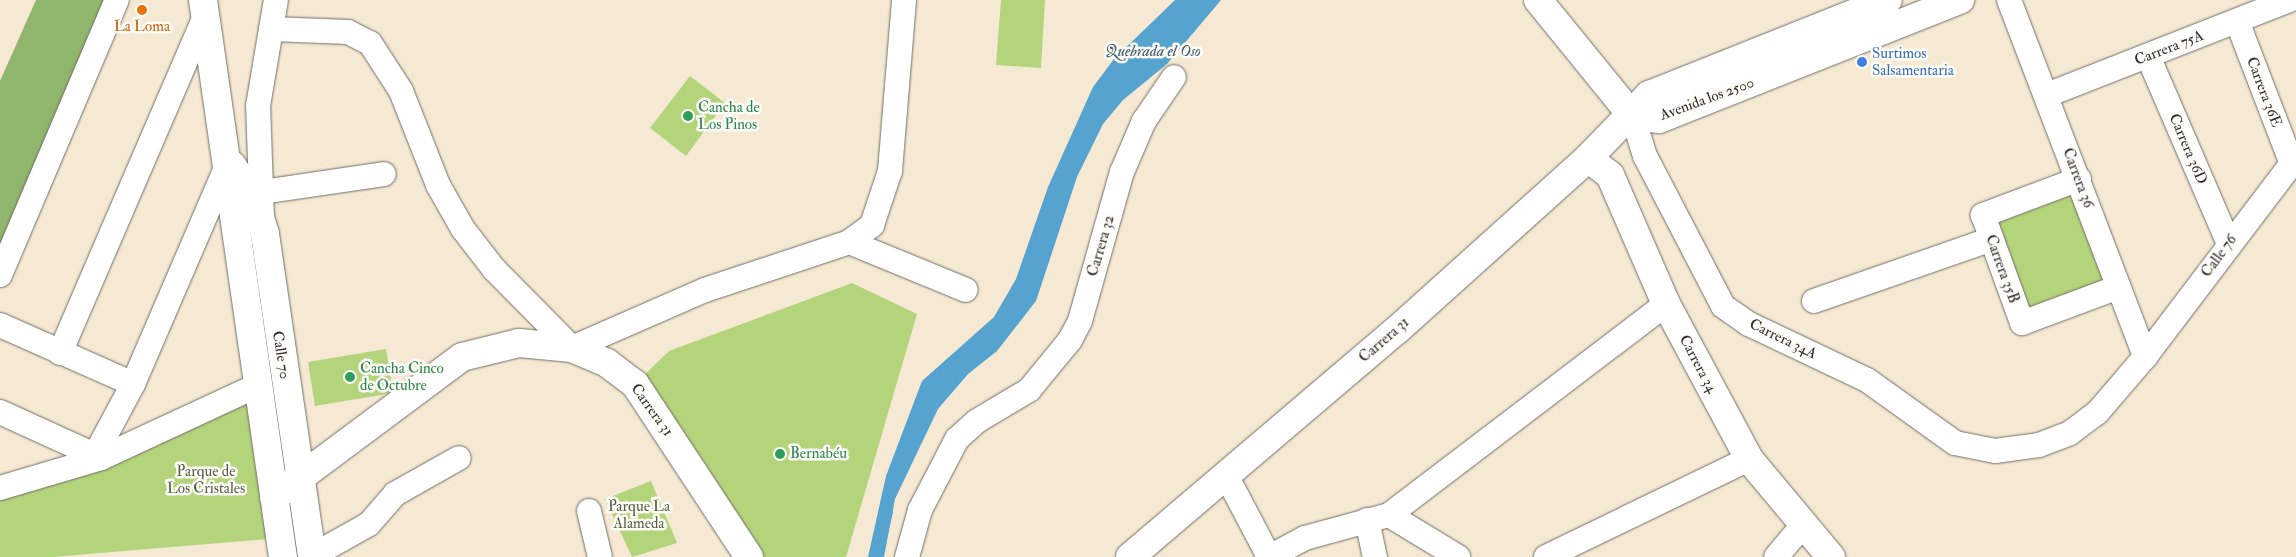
<!DOCTYPE html>
<meta charset="utf-8">
<style>
body{margin:0}
#map{position:relative;width:2296px;height:557px;overflow:hidden;background:#f5e9d3;font-family:"IM FELL Double Pica",serif}
div>[style]{position:absolute}
.green>*{inset:0;background:#b4d47c}
.forest>*{inset:0;background:#8fb66c}
.water>*{inset:0;background:#57a3cf}
.stream>*{height:6px;margin:-3px;padding:0 3px;transform-origin:3px;border-radius:3px;background:#57a3cf}
.roads{filter:drop-shadow(0 0 1px #726e66) drop-shadow(0 0 1px #726e66)}
.minor>*{height:24px;margin:-12px;padding:0 12px;transform-origin:12px;border-radius:12px;background:#fff}
.tertiary>*{height:28px;margin:-14px;padding:0 14px;transform-origin:14px;border-radius:14px;background:#fff}
.secondary>*{height:28px;margin:-14px;padding:0 14px;transform-origin:14px;border-radius:14px;background:#fff}
.dots>*{width:14px;height:14px;translate:-50% -50%;box-sizing:border-box;border:2px solid #fdfcf7;border-radius:50%}
span{translate:-50% -50%;white-space:nowrap;text-align:center;line-height:1.15;-webkit-text-stroke:5px #fdfcf7;paint-order:stroke}
.food-label{font-size:15px;color:#c56008}
.street-label{font-size:15px;color:#2b2b2b}
.shop-label{font-size:15px;color:#366cbe}
.left{translate:0 -50%;text-align:left}
.leisure-label{font-size:15px;color:#27864d}
.park-label{font-size:15px;color:#545e43}
.water-label{font-size:16px;color:#3d5b6d;font-style:italic}
</style>
<div id="map">
<div class="green">
<div style="clip-path:polygon(1001px 0,1045px 0,1041px 68px,996px 65px)"></div>
<div style="clip-path:polygon(690px 76px,725px 103px,686px 156px,650px 128px)"></div>
<div style="clip-path:polygon(2079px 179px,2119px 287px,2022px 323px,1983px 215px)"></div>
<div style="clip-path:polygon(852px 283px,917px 314px,846px 557px,749px 557px,635px 384px,669px 351px)"></div>
<div style="clip-path:polygon(386px 349px,393px 393px,315px 406px,308px 362px)"></div>
<div style="clip-path:polygon(256px 386px,280px 538px,52px 557px,0 557px,0 488px)"></div>
<div style="clip-path:polygon(651px 481px,677px 543px,632px 557px,605px 499px)"></div>
</div>
<div class="forest">
<div style="clip-path:polygon(36px 0,105px 0,48px 146px,0 250px,0 81px)"></div>
</div>
<div class="water">
<div style="clip-path:polygon(1175px 0,1221px 0,1167px 64px,1123px 100px,1103px 124px,1077px 177px,1036px 301px,997px 351px,968px 374px,938px 409px,895px 499px,884px 557px,868px 557px,886px 476px,922px 381px,994px 317px,1016px 279px,1048px 187px,1093px 87px,1114px 59px)"></div>
</div>
<div class="stream">
<div style="left:879px;top:557px;width:46px;rotate:-76.3deg"></div>
</div>
<div class="roads">
<div class="minor">
<div style="left:2009px;top:0;width:382px;rotate:69.1deg"></div>
<div style="left:2237px;top:21px;width:151px;rotate:69deg"></div>
<div style="left:271px;top:29px;width:77px;rotate:2.2deg"></div>
<div style="left:348px;top:32px;width:25px;rotate:27deg"></div>
<div style="left:370px;top:43px;width:57px;rotate:57.1deg"></div>
<div style="left:401px;top:91px;width:101px;rotate:68.5deg"></div>
<div style="left:438px;top:185px;width:51px;rotate:60.4deg"></div>
<div style="left:463px;top:229px;width:51px;rotate:52.2deg"></div>
<div style="left:494px;top:269px;width:111px;rotate:45.4deg"></div>
<div style="left:572px;top:348px;width:145px;rotate:-23.6deg"></div>
<div style="left:705px;top:290px;width:152px;rotate:-18.4deg"></div>
<div style="left:849px;top:242px;width:29px;rotate:-36deg"></div>
<div style="left:872px;top:225px;width:57px;rotate:-71.6deg"></div>
<div style="left:890px;top:171px;width:172px;rotate:-85.3deg"></div>
<div style="left:2148px;top:56px;width:202px;rotate:66.7deg"></div>
<div style="left:2047px;top:95px;width:261px;rotate:-21.4deg"></div>
<div style="left:1633px;top:117px;width:41px;rotate:72.9deg"></div>
<div style="left:1645px;top:156px;width:169px;rotate:62.5deg"></div>
<div style="left:1723px;top:306px;width:32px;rotate:35deg"></div>
<div style="left:1749px;top:324px;width:131px;rotate:25.4deg"></div>
<div style="left:1867px;top:380px;width:108px;rotate:35.6deg"></div>
<div style="left:1955px;top:443px;width:41px;rotate:11.3deg"></div>
<div style="left:1995px;top:451px;width:44px;rotate:-7.8deg"></div>
<div style="left:2039px;top:445px;width:33px;rotate:-21deg"></div>
<div style="left:2070px;top:433px;width:34px;rotate:-37deg"></div>
<div style="left:2097px;top:413px;width:74px;rotate:-49.4deg"></div>
<div style="left:2145px;top:357px;width:250px;rotate:-52.8deg"></div>
<div style="left:2079px;top:179px;width:103px;rotate:159.4deg"></div>
<div style="left:1983px;top:215px;width:115px;rotate:70.1deg"></div>
<div style="left:2022px;top:323px;width:103px;rotate:-20.4deg"></div>
<div style="left:262px;top:192px;width:123px;rotate:-8.4deg"></div>
<div style="left:262px;top:218px;width:112px;rotate:-92deg"></div>
<div style="left:258px;top:106px;width:108px;rotate:-80.4deg"></div>
<div style="left:849px;top:242px;width:126px;rotate:22.3deg"></div>
<div style="left:0;top:275px;width:299px;rotate:-67deg"></div>
<div style="left:1814px;top:301px;width:188px;rotate:-19.2deg"></div>
<div style="left:0;top:325px;width:145px;rotate:23.9deg"></div>
<div style="left:60px;top:353px;width:364px;rotate:-66.7deg"></div>
<div style="left:0;top:412px;width:111px;rotate:24.5deg"></div>
<div style="left:95px;top:455px;width:81px;rotate:-61.8deg"></div>
<div style="left:133px;top:384px;width:243px;rotate:-66.7deg"></div>
<div style="left:1226px;top:475px;width:93px;rotate:62.3deg"></div>
<div style="left:0;top:488px;width:105px;rotate:-16.5deg"></div>
<div style="left:101px;top:458px;width:171px;rotate:-24.9deg"></div>
<div style="left:589px;top:511px;width:47px;rotate:76.6deg"></div>
<div style="left:1389px;top:515px;width:81px;rotate:31.3deg"></div>
<div style="left:1367px;top:520px;width:38px;rotate:78deg"></div>
<div style="left:312px;top:556px;width:65px;rotate:-29.3deg"></div>
<div style="left:369px;top:524px;width:40px;rotate:-49deg"></div>
<div style="left:395px;top:494px;width:73px;rotate:-29.4deg"></div>
<div style="left:907px;top:557px;width:49px;rotate:-74.5deg"></div>
<div style="left:920px;top:510px;width:80px;rotate:-62.5deg"></div>
<div style="left:957px;top:439px;width:27px;rotate:-42deg"></div>
<div style="left:977px;top:421px;width:61px;rotate:-30.8deg"></div>
<div style="left:1029px;top:390px;width:65px;rotate:-50.6deg"></div>
<div style="left:1070px;top:340px;width:21px;rotate:-62deg"></div>
<div style="left:1080px;top:321px;width:155px;rotate:-74.3deg"></div>
<div style="left:1122px;top:172px;width:56px;rotate:-66.7deg"></div>
<div style="left:1144px;top:121px;width:53px;rotate:-55.7deg"></div>
<div style="left:1269px;top:557px;width:41px;rotate:-27.8deg"></div>
<div style="left:1305px;top:538px;width:87px;rotate:-15.3deg"></div>
<div style="left:1389px;top:515px;width:348px;rotate:-37.3deg"></div>
<div style="left:1546px;top:557px;width:225px;rotate:-25.8deg"></div>
<div style="left:1776px;top:557px;width:40px;rotate:-50deg"></div>
</div>
<div class="tertiary">
<div style="left:1538px;top:0;width:151px;rotate:50.9deg"></div>
<div style="left:1588px;top:158px;width:28px;rotate:38deg"></div>
<div style="left:1610px;top:175px;width:141px;rotate:66.5deg"></div>
<div style="left:1666px;top:304px;width:176px;rotate:61.8deg"></div>
<div style="left:1749px;top:459px;width:128px;rotate:50.1deg"></div>
</div>
<div class="secondary">
<div style="left:203px;top:0;width:563px;rotate:81.83deg"></div>
<div style="left:1633px;top:117px;width:26px;rotate:4deg"></div>
<div style="left:1659px;top:119px;width:324px;rotate:-21.6deg"></div>
<div style="left:232px;top:165px;width:43px;rotate:57.4deg"></div>
<div style="left:255px;top:201px;width:34px;rotate:73deg"></div>
<div style="left:265px;top:234px;width:326px;rotate:81.7deg"></div>
<div style="left:274px;top:497px;width:234px;rotate:-36.7deg"></div>
<div style="left:462px;top:357px;width:59px;rotate:-13.8deg"></div>
<div style="left:519px;top:343px;width:53px;rotate:5.4deg"></div>
<div style="left:572px;top:348px;width:38px;rotate:23deg"></div>
<div style="left:607px;top:363px;width:35px;rotate:37deg"></div>
<div style="left:635px;top:384px;width:207px;rotate:56.6deg"></div>
<div style="left:1130px;top:557px;width:350px;rotate:-40.4deg"></div>
<div style="left:1397px;top:330px;width:257px;rotate:-42deg"></div>
<div style="left:1588px;top:158px;width:88px;rotate:-45.9deg"></div>
<div style="left:1649px;top:95px;width:257px;rotate:-21.7deg"></div>
</div>
</div>
<div class="dots">
<div style="left:142px;top:10px;background:#e8710a"></div>
<div style="left:1862px;top:62px;background:#3f7fe0"></div>
<div style="left:688px;top:116px;background:#2e9e5b"></div>
<div style="left:350px;top:377px;background:#2e9e5b"></div>
<div style="left:780px;top:454px;background:#2e9e5b"></div>
</div>
<div class="food-label">
<span style="left:142px;top:27px">La Loma</span>
</div>
<div class="street-label">
<span style="left:2169px;top:48px;rotate:-21deg">Carrera 75A</span>
<span style="left:2264px;top:92px;rotate:69deg">Carrera 36E</span>
<span style="left:1707px;top:99px;rotate:-20deg">Avenida los 2500</span>
<span style="left:2188px;top:149px;rotate:67deg">Carrera 36D</span>
<span style="left:2078px;top:178px;rotate:69deg">Carrera 36</span>
<span style="left:1101px;top:246px;rotate:-74deg">Carrera 32</span>
<span style="left:2219px;top:256px;rotate:-54deg">Calle 76</span>
<span style="left:2002px;top:269px;rotate:70deg">Carrera 35B</span>
<span style="left:1783px;top:339px;rotate:26deg">Carrera 34A</span>
<span style="left:1384px;top:340px;rotate:-41deg">Carrera 31</span>
<span style="left:281px;top:355px;rotate:81deg">Calle 70</span>
<span style="left:1698px;top:364px;rotate:62deg">Carrera 34</span>
<span style="left:652px;top:410px;rotate:54deg">Carrera 31</span>
</div>
<div class="shop-label">
<span class="left" style="left:1872px;top:62px">Surtimos<br>Salsamentaria</span>
</div>
<div class="leisure-label">
<span class="left" style="left:698px;top:116px">Cancha de<br>Los Pinos</span>
<span class="left" style="left:360px;top:377px">Cancha Cinco<br>de Octubre</span>
<span class="left" style="left:790px;top:454px">Bernabéu</span>
</div>
<div class="park-label">
<span style="left:206px;top:480px">Parque de<br>Los Cristales</span>
<span style="left:639px;top:515px">Parque La<br>Alameda</span>
</div>
<div class="water-label">
<span style="left:1153px;top:51px">Quebrada el Oso</span>
</div>
</div>
